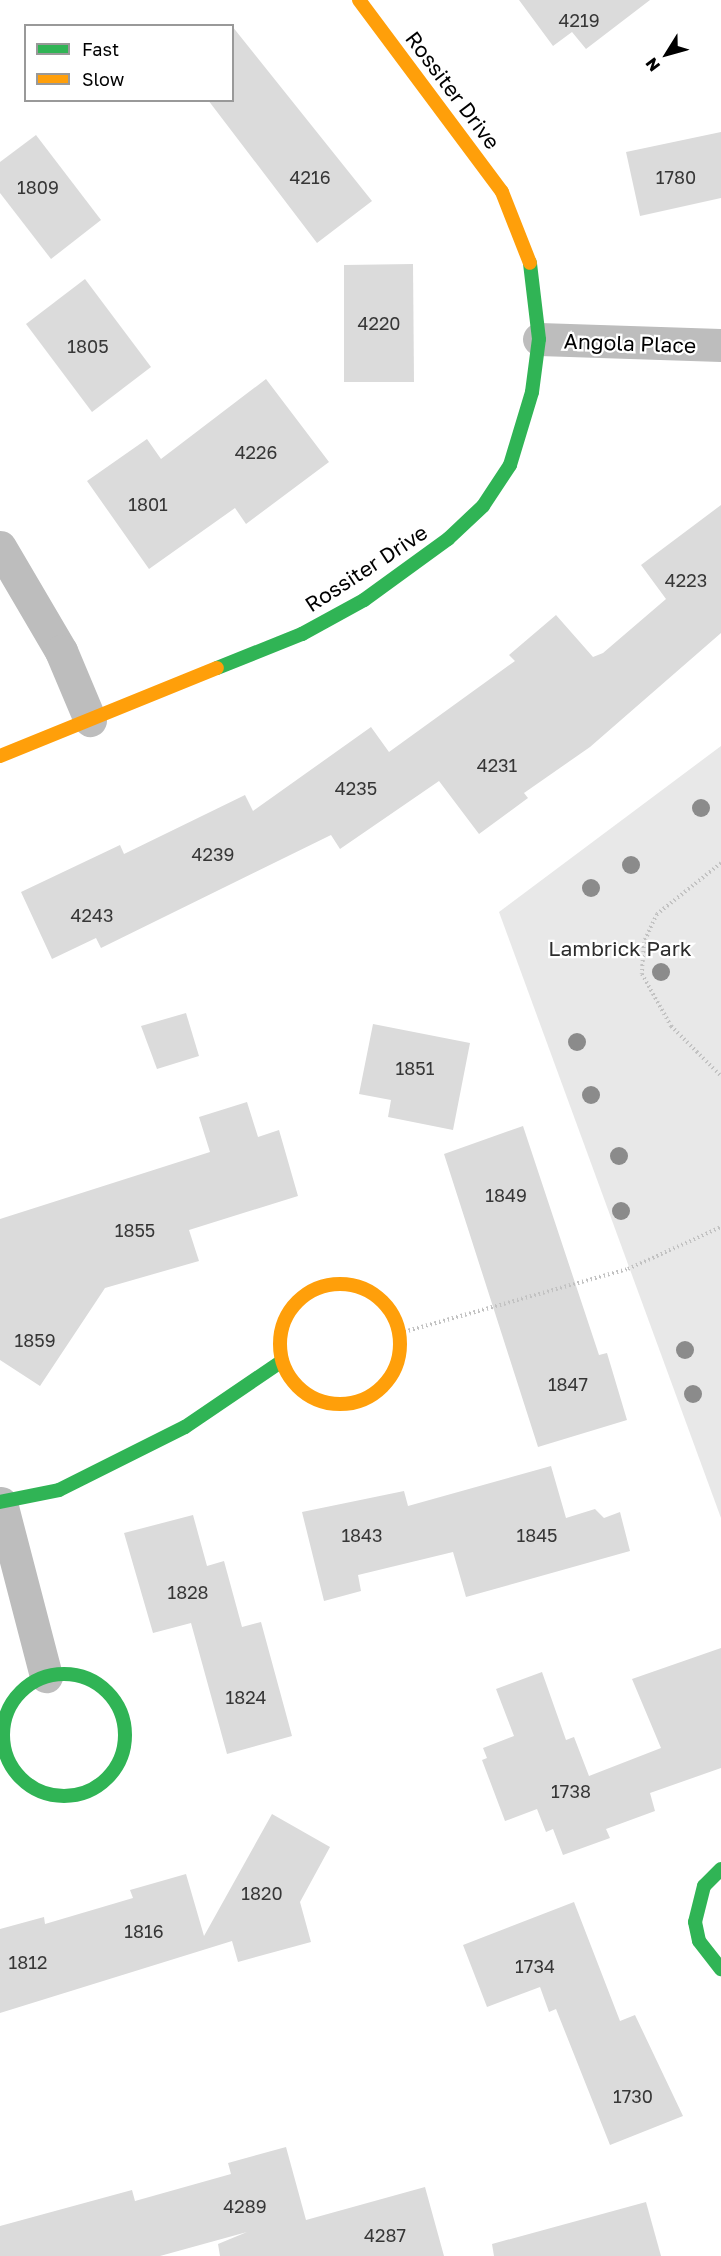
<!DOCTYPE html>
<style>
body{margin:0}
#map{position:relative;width:721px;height:2256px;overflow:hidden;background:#fff;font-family:"Golos Text",sans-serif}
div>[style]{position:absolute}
.green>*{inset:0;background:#e8e8e8}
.building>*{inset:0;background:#dbdbdb}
.path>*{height:4px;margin-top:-2px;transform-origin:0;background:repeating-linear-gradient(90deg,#c2c2c2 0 1.5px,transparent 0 4.5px)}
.street>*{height:33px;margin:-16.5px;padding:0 16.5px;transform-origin:16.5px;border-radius:16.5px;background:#bdbdbd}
.fast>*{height:14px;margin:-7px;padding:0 7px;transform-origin:7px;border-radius:7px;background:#30b455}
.fast>.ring{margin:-7px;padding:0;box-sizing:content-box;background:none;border:14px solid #30b455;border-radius:50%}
.slow>*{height:14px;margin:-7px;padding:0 7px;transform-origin:7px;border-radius:7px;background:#ff9f0a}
.slow>.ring{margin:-7px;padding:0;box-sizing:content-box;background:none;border:14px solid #ff9f0a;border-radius:50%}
.trees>*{width:18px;height:18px;margin:-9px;border-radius:50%;background:#8b8b8b}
span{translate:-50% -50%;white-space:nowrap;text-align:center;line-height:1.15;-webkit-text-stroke:4.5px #fff;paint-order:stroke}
.number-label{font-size:18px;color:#373737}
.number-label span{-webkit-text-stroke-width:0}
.street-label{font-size:21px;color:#000}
.park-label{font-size:21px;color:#2c2c2c}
.legend{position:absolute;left:24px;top:24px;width:210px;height:78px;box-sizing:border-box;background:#fff;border:2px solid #999;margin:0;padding:8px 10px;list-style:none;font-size:18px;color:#000}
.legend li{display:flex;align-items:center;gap:12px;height:30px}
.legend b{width:30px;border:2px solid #999}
.north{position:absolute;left:637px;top:24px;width:60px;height:60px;-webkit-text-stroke:4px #fff;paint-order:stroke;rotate:233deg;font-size:16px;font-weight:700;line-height:24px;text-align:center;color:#000}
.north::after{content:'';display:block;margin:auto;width:21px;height:27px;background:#000;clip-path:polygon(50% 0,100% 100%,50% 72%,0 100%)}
</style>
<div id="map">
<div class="green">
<div style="clip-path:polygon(721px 746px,721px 1518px,499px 912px)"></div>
</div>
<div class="building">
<div style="clip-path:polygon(519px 0,650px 0,586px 49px,572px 32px,553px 46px)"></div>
<div style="clip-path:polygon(232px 26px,372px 201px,317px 243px,208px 100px,232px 100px)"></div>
<div style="clip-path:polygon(721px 132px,721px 198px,640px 216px,626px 152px)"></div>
<div style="clip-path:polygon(36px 135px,101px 220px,51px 259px,0 193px,0 162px)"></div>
<div style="clip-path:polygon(413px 264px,414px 382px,344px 382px,344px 265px)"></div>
<div style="clip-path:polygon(85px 279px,151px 367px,92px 412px,26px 324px)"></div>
<div style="clip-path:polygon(266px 379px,329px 462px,246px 524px,235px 508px,149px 569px,87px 481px,147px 439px,161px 459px)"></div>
<div style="clip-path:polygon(721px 505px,721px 633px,590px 747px,524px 793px,528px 798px,479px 834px,439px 781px,340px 849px,331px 835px,101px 948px,96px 938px,52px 959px,21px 892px,120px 845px,124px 854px,245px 795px,253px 811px,371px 727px,389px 752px,515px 661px,509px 655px,556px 615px,593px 657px,603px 653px,666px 599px,641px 565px)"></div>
<div style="clip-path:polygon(186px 1013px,199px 1056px,157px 1069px,141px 1026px)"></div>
<div style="clip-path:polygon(373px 1024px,470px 1043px,453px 1130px,388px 1117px,391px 1100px,359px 1094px)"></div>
<div style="clip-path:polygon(247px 1102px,258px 1137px,279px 1130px,298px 1196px,189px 1230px,199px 1261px,105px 1288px,40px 1386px,0 1360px,0 1219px,210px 1152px,199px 1117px)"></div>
<div style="clip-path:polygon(523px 1126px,599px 1355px,607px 1353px,627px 1420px,538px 1447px,444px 1154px)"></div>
<div style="clip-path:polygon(551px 1466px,566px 1518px,595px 1509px,604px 1518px,620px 1512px,630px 1551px,466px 1597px,453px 1552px,358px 1575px,361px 1591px,324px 1601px,302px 1512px,404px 1491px,408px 1506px)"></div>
<div style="clip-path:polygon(193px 1515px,207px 1566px,224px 1561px,242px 1627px,261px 1622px,292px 1736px,227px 1754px,191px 1623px,153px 1633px,124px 1533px)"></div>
<div style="clip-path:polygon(721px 1648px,721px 1768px,650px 1793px,655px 1811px,606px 1829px,610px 1838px,563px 1855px,553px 1829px,546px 1832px,537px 1809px,505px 1821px,482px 1760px,487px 1758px,483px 1748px,514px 1736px,496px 1689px,542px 1672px,566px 1740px,574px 1737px,589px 1776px,661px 1748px,632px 1679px)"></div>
<div style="clip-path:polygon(272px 1814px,330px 1847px,300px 1902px,311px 1942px,238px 1962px,232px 1941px,0 2013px,0 1929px,44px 1917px,45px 1924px,133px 1898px,130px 1890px,186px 1874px,204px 1936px)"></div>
<div style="clip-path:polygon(574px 1902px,620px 2021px,635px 2015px,683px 2116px,610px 2145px,556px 2009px,549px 2012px,540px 1987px,487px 2007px,463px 1945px)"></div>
<div style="clip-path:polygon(286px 2147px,306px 2220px,425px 2187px,444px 2256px,220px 2256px,218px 2244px,247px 2232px,160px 2256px,0 2256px,0 2226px,132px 2190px,135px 2201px,231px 2174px,228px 2163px)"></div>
<div style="clip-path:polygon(646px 2202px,661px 2256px,494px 2256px,492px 2244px)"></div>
</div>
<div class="path">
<div style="left:721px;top:863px;width:82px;rotate:141.4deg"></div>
<div style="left:657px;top:914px;width:31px;rotate:115deg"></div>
<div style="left:644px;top:942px;width:32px;rotate:94deg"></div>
<div style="left:642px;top:974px;width:60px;rotate:60.9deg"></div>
<div style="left:671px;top:1026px;width:71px;rotate:45deg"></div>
<div style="left:400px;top:1333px;width:237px;rotate:-15.7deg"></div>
<div style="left:628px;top:1269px;width:102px;rotate:-24.3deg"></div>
</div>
<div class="street">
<div style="left:539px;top:339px;width:182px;rotate:1.9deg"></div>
<div style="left:0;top:547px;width:121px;rotate:59.6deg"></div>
<div style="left:61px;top:651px;width:75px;rotate:67.2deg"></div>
<div style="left:1px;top:1503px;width:179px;rotate:75.4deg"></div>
</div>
<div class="fast">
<div style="left:217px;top:668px;width:92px;rotate:-21.8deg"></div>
<div style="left:302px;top:634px;width:71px;rotate:-28.7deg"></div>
<div style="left:364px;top:600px;width:104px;rotate:-36deg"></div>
<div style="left:448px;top:539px;width:48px;rotate:-43.3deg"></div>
<div style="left:483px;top:506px;width:49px;rotate:-56.6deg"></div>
<div style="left:510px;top:465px;width:76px;rotate:-73.2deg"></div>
<div style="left:532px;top:392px;width:53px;rotate:-82.5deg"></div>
<div style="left:539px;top:339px;width:77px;rotate:-96.8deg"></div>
<div style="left:0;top:1502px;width:60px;rotate:-11.5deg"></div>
<div style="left:59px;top:1490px;width:141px;rotate:-26.6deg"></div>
<div style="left:185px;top:1427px;width:117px;rotate:-34.2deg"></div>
<div class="ring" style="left:3px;top:1674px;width:108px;height:108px"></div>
<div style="left:721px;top:1869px;width:24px;rotate:135deg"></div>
<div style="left:704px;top:1886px;width:37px;rotate:104deg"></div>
<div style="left:695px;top:1922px;width:19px;rotate:78deg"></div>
<div style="left:699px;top:1941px;width:36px;rotate:52deg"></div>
</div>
<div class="slow">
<div style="left:359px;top:0;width:239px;rotate:53.3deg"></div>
<div style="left:502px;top:192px;width:76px;rotate:68.5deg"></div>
<div style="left:0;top:756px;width:234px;rotate:-22.1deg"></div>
<div class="ring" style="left:280px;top:1284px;width:106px;height:106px"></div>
</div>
<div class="trees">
<div style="left:701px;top:808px"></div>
<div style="left:631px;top:865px"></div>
<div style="left:591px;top:888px"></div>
<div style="left:661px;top:972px"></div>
<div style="left:577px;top:1042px"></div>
<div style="left:591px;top:1095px"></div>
<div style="left:619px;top:1156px"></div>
<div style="left:621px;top:1211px"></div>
<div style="left:685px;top:1350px"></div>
<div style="left:693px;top:1394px"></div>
</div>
<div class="number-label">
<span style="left:579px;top:20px">4219</span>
<span style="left:310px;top:177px">4216</span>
<span style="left:676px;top:177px">1780</span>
<span style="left:38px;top:187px">1809</span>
<span style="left:379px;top:323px">4220</span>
<span style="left:88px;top:346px">1805</span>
<span style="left:256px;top:452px">4226</span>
<span style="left:148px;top:504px">1801</span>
<span style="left:686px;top:580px">4223</span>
<span style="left:497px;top:765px">4231</span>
<span style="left:356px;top:788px">4235</span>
<span style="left:213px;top:854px">4239</span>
<span style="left:92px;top:915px">4243</span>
<span style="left:415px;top:1068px">1851</span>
<span style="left:506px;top:1195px">1849</span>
<span style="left:135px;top:1230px">1855</span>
<span style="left:35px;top:1340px">1859</span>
<span style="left:568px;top:1384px">1847</span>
<span style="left:362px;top:1535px">1843</span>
<span style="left:537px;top:1535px">1845</span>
<span style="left:188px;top:1592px">1828</span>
<span style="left:246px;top:1697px">1824</span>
<span style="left:571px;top:1791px">1738</span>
<span style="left:262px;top:1893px">1820</span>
<span style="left:144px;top:1931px">1816</span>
<span style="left:28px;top:1962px">1812</span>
<span style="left:535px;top:1966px">1734</span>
<span style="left:633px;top:2096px">1730</span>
<span style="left:245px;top:2206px">4289</span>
<span style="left:385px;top:2235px">4287</span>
</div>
<div class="street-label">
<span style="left:453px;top:90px;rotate:53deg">Rossiter Drive</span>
<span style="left:630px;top:343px;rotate:2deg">Angola Place</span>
<span style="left:366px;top:568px;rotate:-33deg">Rossiter Drive</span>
</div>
<div class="park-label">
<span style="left:620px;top:948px">Lambrick Park</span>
</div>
<ul class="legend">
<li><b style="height:8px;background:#30b455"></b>Fast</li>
<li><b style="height:8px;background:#ff9f0a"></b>Slow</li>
</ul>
<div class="north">N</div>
</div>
